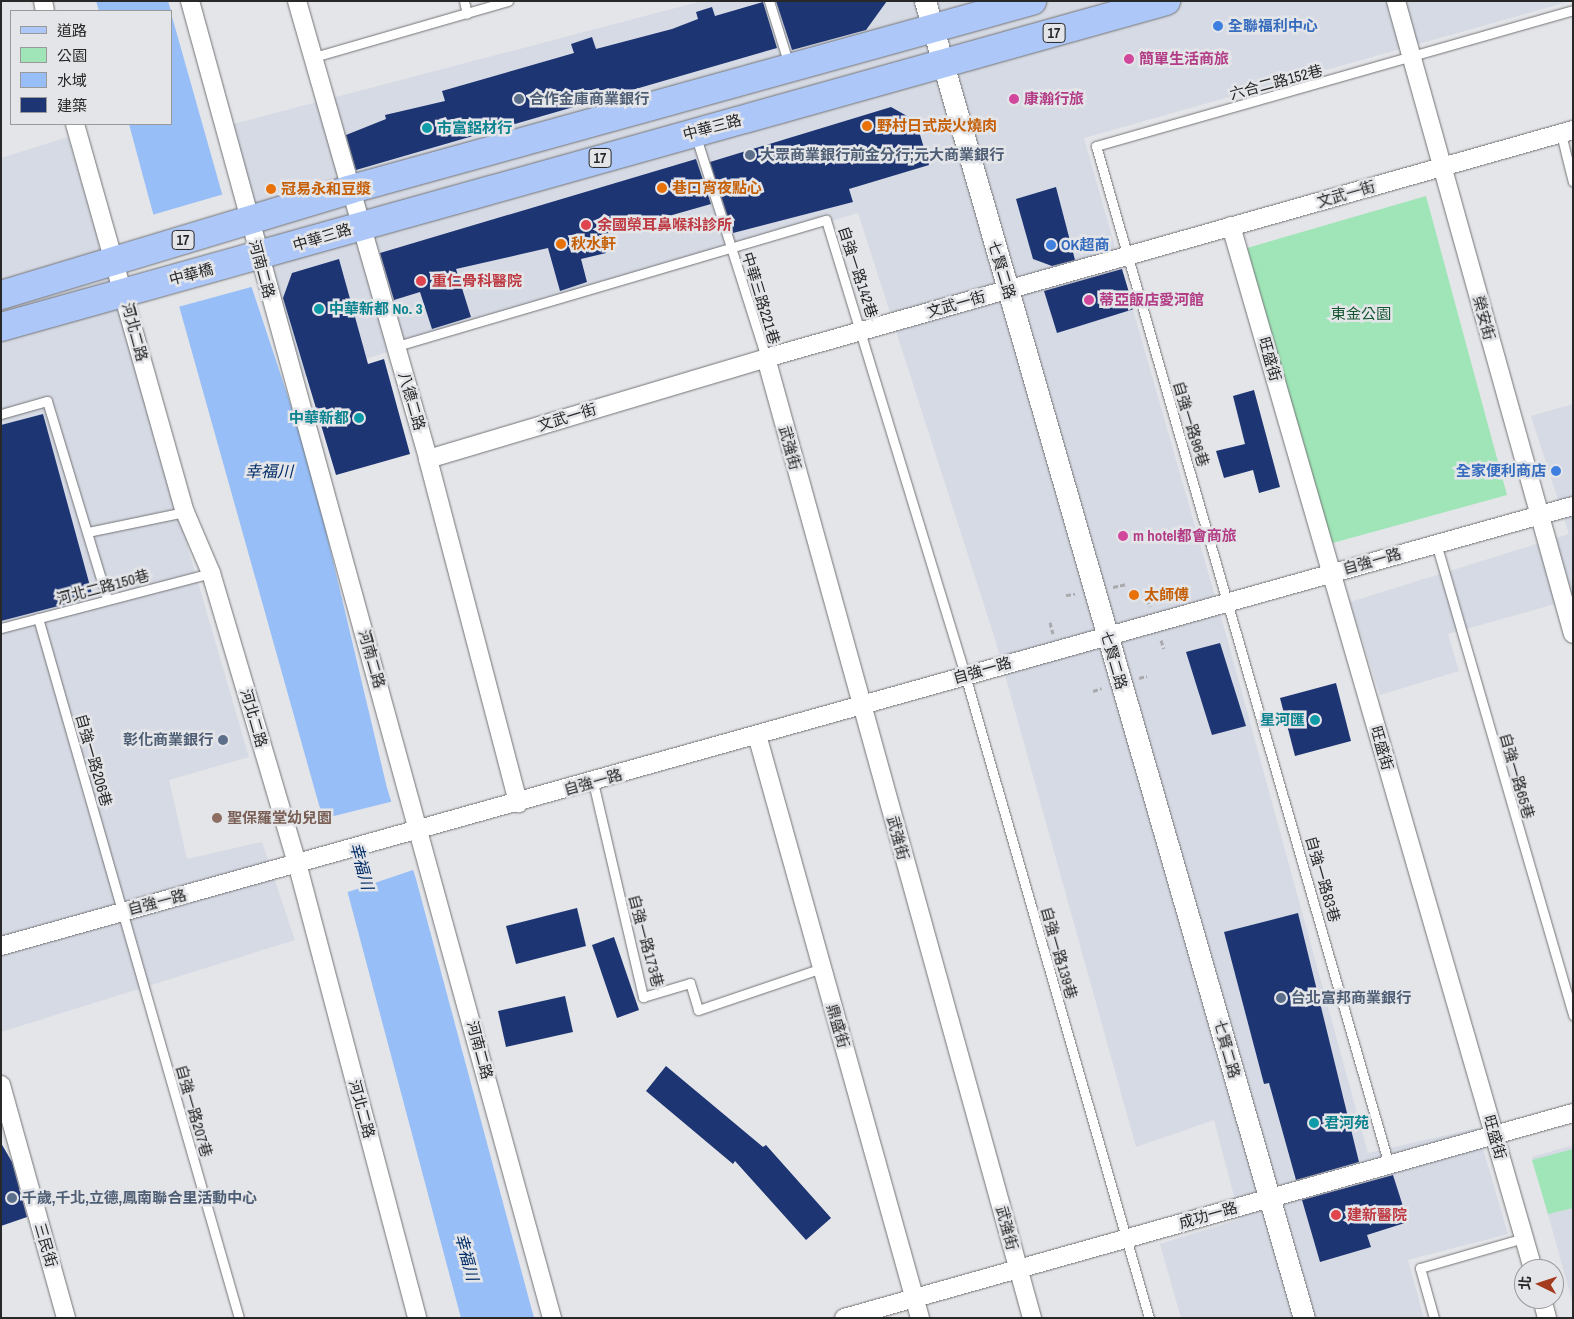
<!DOCTYPE html>
<meta charset="utf-8">
<style>
body{margin:0}
#map{position:relative;width:1574px;height:1319px;overflow:hidden;background:#e4e5e8;font-family:"Archivo Narrow","Noto Sans TC",sans-serif}
div>[style]{position:absolute}
.built>*{inset:0;background:#d6dae4}
.green>*{inset:0;background:#9fe5b7}
.water>*{inset:0;background:#97bef6}
.pier>*{inset:0;background:#e4e5e8}
.building>*{inset:0;background:#1e3574}
.path>*{height:3px;margin-top:-1.5px;transform-origin:0;background:repeating-linear-gradient(90deg,#aaaaad 0 5px,transparent 0 7.5px)}
.roads{filter:drop-shadow(0 0 1px #727376) drop-shadow(0 0 1px #727376)}
.service>*{height:9px;margin:-4.5px;padding:0 4.5px;transform-origin:4.5px;border-radius:4.5px;background:#fff}
.minor>*{height:18px;margin:-9px;padding:0 9px;transform-origin:9px;border-radius:9px;background:#fff}
.tertiary>*{height:21px;margin:-10.5px;padding:0 10.5px;transform-origin:10.5px;border-radius:10.5px;background:#fff}
.primary>*{height:28px;margin:-14px;padding:0 14px;transform-origin:14px;border-radius:14px;background:#adc8f8}
.dots>*{width:14px;height:14px;translate:-50% -50%;box-sizing:border-box;border:2px solid #e4e5e8;border-radius:50%}
span{translate:-50% -50%;white-space:nowrap;text-align:center;line-height:1.15;-webkit-text-stroke:5px #e4e5e8;paint-order:stroke}
.shield-label span{padding:1px 4px;background:#e4e5e8;border:1px solid;border-radius:4px;-webkit-text-stroke-width:0}
.shield-label{font-size:14px;color:#282829;font-weight:700}
.shop-label{font-size:15px;color:#366cbe;font-weight:700}
.left{translate:0 -50%;text-align:left}
.right{translate:-100% -50%;text-align:right}
.hotel-label{font-size:15px;color:#b23c85;font-weight:700}
.street-label{font-size:15px;color:#282829}
.service-label{font-size:15px;color:#4e5e75;font-weight:700}
.food-label{font-size:15px;color:#c56008;font-weight:700}
.culture-label{font-size:15px;color:#0d838f;font-weight:700}
.health-label{font-size:15px;color:#be3a42;font-weight:700}
.park-label{font-size:15px;color:#165532}
.education-label{font-size:15px;color:#785e54;font-weight:700}
.water-label{font-size:16px;color:#002c67;font-style:italic}
.frame{position:absolute;inset:0;border:2px solid #282829;pointer-events:none}
.legend{position:absolute;left:10px;top:10px;width:162px;height:115px;box-sizing:border-box;background:#e4e5e8;border:1px solid #99999c;margin:0;padding:6px 9px;list-style:none;font-size:15px;color:#282829}
.legend li{display:flex;align-items:center;gap:10px;height:25px}
.legend b{width:25px;border:1px solid #99999c}
.north{position:absolute;left:1514px;top:1259px;width:50px;height:50px;box-sizing:border-box;background:#e4e5e8;border:1px solid #99999c;border-radius:50%;rotate:274deg;font-size:14px;font-weight:700;line-height:20px;text-align:center;color:#282829}
.north::after{content:'';display:block;margin:auto;width:18px;height:22px;background:#a43b1f;clip-path:polygon(50% 0,100% 100%,50% 72%,0 100%)}
</style>
<div id="map">
<div class="built">
<div style="clip-path:polygon(702px 1px,1571px 1px,1084px 138px,1227px 638px,1368px 1153px,1477px 1128px,1508px 1234px,1408px 1260px,1424px 1318px,1181px 1318px,1160px 1244px,1240px 1219px,1214px 1120px,1136px 1147px,995px 639px,858px 213px,300px 378px,233px 124px)"></div>
<div style="clip-path:polygon(68px 137px,249px 757px,169px 780px,187px 859px,262px 842px,295px 940px,1px 1032px,1px 158px)"></div>
<div style="clip-path:polygon(1573px 404px,1573px 599px,1448px 634px,1459px 671px,1380px 695px,1350px 602px,1569px 534px,1531px 416px)"></div>
<div style="clip-path:polygon(1573px 1145px,1573px 1304px,1532px 1157px)"></div>
</div>
<div class="green">
<div style="clip-path:polygon(1426px 196px,1507px 495px,1329px 544px,1247px 248px)"></div>
<div style="clip-path:polygon(1573px 1149px,1573px 1208px,1548px 1214px,1532px 1160px)"></div>
</div>
<div class="water">
<div style="clip-path:polygon(96px 1px,168px 1px,171px 11px,99px 11px)"></div>
<div style="clip-path:polygon(171px 13px,230px 222px,309px 460px,387px 788px,416px 879px,534px 1318px,461px 1318px,335px 845px,319px 805px,151px 206px,129px 124px,171px 124px)"></div>
</div>
<div class="pier">
<div style="clip-path:polygon(224px 194px,255px 286px,178px 307px,152px 215px)"></div>
<div style="clip-path:polygon(394px 801px,416px 869px,345px 893px,322px 819px)"></div>
</div>
<div class="building">
<div style="clip-path:polygon(776px 1px,887px 1px,866px 30px,792px 50px)"></div>
<div style="clip-path:polygon(763px 2px,777px 48px,356px 170px,346px 135px,386px 119px,385px 115px,445px 101px,442px 91px,574px 53px,571px 44px,592px 37px,596px 49px,672px 29px,698px 19px,696px 12px,712px 7px,715px 16px)"></div>
<div style="clip-path:polygon(891px 107px,916px 121px,929px 165px,849px 189px,853px 202px,733px 233px,710px 162px)"></div>
<div style="clip-path:polygon(696px 159px,711px 204px,602px 235px,606px 253px,581px 259px,587px 282px,560px 291px,548px 248px,456px 269px,471px 317px,432px 329px,420px 292px,394px 300px,380px 253px)"></div>
<div style="clip-path:polygon(1056px 187px,1075px 260px,1052px 266px,1033px 259px,1016px 199px)"></div>
<div style="clip-path:polygon(339px 259px,368px 364px,384px 359px,410px 454px,336px 475px,283px 298px,292px 273px)"></div>
<div style="clip-path:polygon(1122px 269px,1134px 309px,1057px 333px,1044px 291px)"></div>
<div style="clip-path:polygon(1254px 390px,1280px 487px,1259px 493px,1253px 470px,1224px 478px,1216px 451px,1245px 444px,1233px 396px)"></div>
<div style="clip-path:polygon(43px 414px,93px 597px,1px 621px,1px 425px)"></div>
<div style="clip-path:polygon(1220px 643px,1246px 726px,1212px 735px,1186px 652px)"></div>
<div style="clip-path:polygon(1336px 683px,1351px 741px,1295px 756px,1280px 698px)"></div>
<div style="clip-path:polygon(577px 908px,586px 946px,516px 964px,506px 926px)"></div>
<div style="clip-path:polygon(1298px 913px,1359px 1162px,1296px 1180px,1269px 1083px,1264px 1084px,1224px 932px)"></div>
<div style="clip-path:polygon(614px 937px,639px 1010px,617px 1018px,592px 945px)"></div>
<div style="clip-path:polygon(565px 996px,573px 1032px,506px 1047px,498px 1011px)"></div>
<div style="clip-path:polygon(666px 1066px,763px 1147px,766px 1145px,831px 1218px,806px 1240px,735px 1161px,733px 1164px,646px 1091px)"></div>
<div style="clip-path:polygon(1px 1143px,12px 1162px,27px 1217px,1px 1226px)"></div>
<div style="clip-path:polygon(1393px 1175px,1408px 1222px,1367px 1235px,1371px 1247px,1320px 1262px,1302px 1200px)"></div>
</div>
<div class="path">
<div style="left:1113px;top:587px;width:14px;rotate:-12deg"></div>
<div style="left:1066px;top:595px;width:9px;rotate:-6deg"></div>
<div style="left:1147px;top:599px;width:8px;rotate:67deg"></div>
<div style="left:1050px;top:622px;width:12px;rotate:76deg"></div>
<div style="left:1161px;top:640px;width:9px;rotate:72deg"></div>
<div style="left:1139px;top:678px;width:8px;rotate:-14deg"></div>
<div style="left:1093px;top:691px;width:9px;rotate:-18deg"></div>
</div>
<div class="roads">
<div class="service">
<div style="left:464px;top:1px;width:13px;rotate:77deg"></div>
<div style="left:769px;top:1px;width:67px;rotate:72.6deg"></div>
<div style="left:314px;top:57px;width:202px;rotate:-16.1deg"></div>
<div style="left:1561px;top:134px;width:49px;rotate:76deg"></div>
<div style="left:696px;top:137px;width:232px;rotate:72.4deg"></div>
<div style="left:397px;top:346px;width:447px;rotate:-16.4deg"></div>
<div style="left:826px;top:220px;width:476px;rotate:73deg"></div>
<div style="left:965px;top:675px;width:669px;rotate:74.03deg"></div>
<div style="left:1px;top:414px;width:48px;rotate:-15.8deg"></div>
<div style="left:47px;top:401px;width:207px;rotate:73.1deg"></div>
<div style="left:88px;top:532px;width:99px;rotate:-11.7deg"></div>
<div style="left:1436px;top:543px;width:492px;rotate:73.8deg"></div>
<div style="left:38px;top:618px;width:728px;rotate:73.98deg"></div>
<div style="left:1px;top:628px;width:217px;rotate:-14.7deg"></div>
<div style="left:593px;top:782px;width:221px;rotate:76.9deg"></div>
<div style="left:643px;top:997px;width:49px;rotate:-16.6deg"></div>
<div style="left:690px;top:983px;width:28px;rotate:73deg"></div>
<div style="left:698px;top:1010px;width:131px;rotate:-18.7deg"></div>
<div style="left:1389px;top:1165px;width:1060px;rotate:-106.04deg"></div>
<div style="left:1096px;top:146px;width:496px;rotate:-15.9deg"></div>
<div style="left:1434px;top:1318px;width:52px;rotate:-105.6deg"></div>
<div style="left:1420px;top:1268px;width:108px;rotate:-16.1deg"></div>
</div>
<div class="minor">
<div style="left:43px;top:1px;width:10px;rotate:79deg"></div>
<div style="left:190px;top:1px;width:1366px;rotate:74.63deg"></div>
<div style="left:297px;top:1px;width:476px;rotate:74deg"></div>
<div style="left:428px;top:459px;width:356px;rotate:75.3deg"></div>
<div style="left:1396px;top:1px;width:657px;rotate:74.38deg"></div>
<div style="left:75px;top:124px;width:403px;rotate:74.2deg"></div>
<div style="left:185px;top:512px;width:66px;rotate:66.9deg"></div>
<div style="left:211px;top:573px;width:302px;rotate:73.5deg"></div>
<div style="left:297px;top:863px;width:471px;rotate:75.2deg"></div>
<div style="left:1231px;top:226px;width:1086px;rotate:73.85deg"></div>
<div style="left:766px;top:358px;width:996px;rotate:74.51deg"></div>
<div style="left:428px;top:459px;width:353px;rotate:-16.6deg"></div>
<div style="left:766px;top:358px;width:839px;rotate:-15.78deg"></div>
<div style="left:757px;top:735px;width:605px;rotate:74.38deg"></div>
<div style="left:1px;top:946px;width:1632px;rotate:-15.64deg"></div>
<div style="left:1px;top:1085px;width:242px;rotate:74.4deg"></div>
<div style="left:1542px;top:1299px;width:20px;rotate:75deg"></div>
<div style="left:844px;top:1318px;width:757px;rotate:-15.71deg"></div>
</div>
<div class="tertiary">
<div style="left:925px;top:1px;width:1370px;rotate:73.95deg"></div>
</div>
<div class="primary">
<div style="left:1px;top:295px;width:363px;rotate:-16.8deg"></div>
<div style="left:348px;top:190px;width:710px;rotate:-15.45deg"></div>
<div style="left:1px;top:327px;width:1210px;rotate:-15.63deg"></div>
</div>
</div>
<div class="dots">
<div style="left:1218px;top:26px;background:#3f7fe0"></div>
<div style="left:1129px;top:59px;background:#d1479c"></div>
<div style="left:519px;top:99px;background:#5c6f8a"></div>
<div style="left:1014px;top:99px;background:#d1479c"></div>
<div style="left:867px;top:126px;background:#e8710a"></div>
<div style="left:427px;top:128px;background:#0f9aa8"></div>
<div style="left:750px;top:155px;background:#5c6f8a"></div>
<div style="left:662px;top:188px;background:#e8710a"></div>
<div style="left:271px;top:189px;background:#e8710a"></div>
<div style="left:586px;top:225px;background:#e0444e"></div>
<div style="left:561px;top:244px;background:#e8710a"></div>
<div style="left:1051px;top:245px;background:#3f7fe0"></div>
<div style="left:421px;top:281px;background:#e0444e"></div>
<div style="left:1089px;top:300px;background:#d1479c"></div>
<div style="left:319px;top:309px;background:#0f9aa8"></div>
<div style="left:359px;top:418px;background:#0f9aa8"></div>
<div style="left:1556px;top:471px;background:#3f7fe0"></div>
<div style="left:1123px;top:536px;background:#d1479c"></div>
<div style="left:1134px;top:595px;background:#e8710a"></div>
<div style="left:1315px;top:720px;background:#0f9aa8"></div>
<div style="left:223px;top:740px;background:#5c6f8a"></div>
<div style="left:217px;top:818px;background:#8d6e63"></div>
<div style="left:1281px;top:998px;background:#5c6f8a"></div>
<div style="left:1314px;top:1123px;background:#0f9aa8"></div>
<div style="left:12px;top:1198px;background:#5c6f8a"></div>
<div style="left:1336px;top:1215px;background:#e0444e"></div>
</div>
<div class="shield-label">
<span style="left:1054px;top:33px">17</span>
<span style="left:600px;top:158px">17</span>
<span style="left:183px;top:240px">17</span>
</div>
<div class="shop-label">
<span class="left" style="left:1228px;top:26px">全聯福利中心</span>
<span class="left" style="left:1061px;top:245px">OK超商</span>
<span class="right" style="left:1546px;top:471px">全家便利商店</span>
</div>
<div class="hotel-label">
<span class="left" style="left:1139px;top:59px">簡單生活商旅</span>
<span class="left" style="left:1024px;top:99px">康瀚行旅</span>
<span class="left" style="left:1099px;top:300px">蒂亞飯店愛河館</span>
<span class="left" style="left:1133px;top:536px">m hotel都會商旅</span>
</div>
<div class="street-label">
<span style="left:1276px;top:82px;rotate:-15deg">六合二路152巷</span>
<span style="left:712px;top:127px;rotate:-15deg">中華三路</span>
<span style="left:1346px;top:194px;rotate:-16deg">文武一街</span>
<span style="left:322px;top:237px;rotate:-17deg">中華三路</span>
<span style="left:262px;top:269px;rotate:75deg">河南二路</span>
<span style="left:1002px;top:270px;rotate:73deg">七賢二路</span>
<span style="left:858px;top:272px;rotate:72deg">自強一路142巷</span>
<span style="left:191px;top:274px;rotate:-15deg">中華橋</span>
<span style="left:761px;top:298px;rotate:73deg">中華三路221巷</span>
<span style="left:956px;top:304px;rotate:-16deg">文武一街</span>
<span style="left:1484px;top:318px;rotate:75deg">榮安街</span>
<span style="left:135px;top:332px;rotate:75deg">河北二路</span>
<span style="left:1270px;top:359px;rotate:74deg">旺盛街</span>
<span style="left:412px;top:401px;rotate:74deg">八德二路</span>
<span style="left:567px;top:417px;rotate:-17deg">文武一街</span>
<span style="left:1191px;top:424px;rotate:73deg">自強一路96巷</span>
<span style="left:790px;top:448px;rotate:75deg">武強街</span>
<span style="left:1372px;top:561px;rotate:-16deg">自強一路</span>
<span style="left:103px;top:587px;rotate:-15deg">河北二路150巷</span>
<span style="left:372px;top:659px;rotate:74deg">河南二路</span>
<span style="left:1114px;top:660px;rotate:74deg">七賢二路</span>
<span style="left:982px;top:670px;rotate:-16deg">自強一路</span>
<span style="left:254px;top:718px;rotate:74deg">河北二路</span>
<span style="left:1382px;top:748px;rotate:74deg">旺盛街</span>
<span style="left:94px;top:760px;rotate:74deg">自強一路206巷</span>
<span style="left:1517px;top:776px;rotate:74deg">自強一路65巷</span>
<span style="left:593px;top:782px;rotate:-16deg">自強一路</span>
<span style="left:898px;top:838px;rotate:75deg">武強街</span>
<span style="left:1323px;top:879px;rotate:74deg">自強一路83巷</span>
<span style="left:157px;top:902px;rotate:-15deg">自強一路</span>
<span style="left:646px;top:941px;rotate:75deg">自強一路173巷</span>
<span style="left:1059px;top:953px;rotate:74deg">自強一路139巷</span>
<span style="left:838px;top:1026px;rotate:74deg">鼎盛街</span>
<span style="left:1227px;top:1049px;rotate:74deg">七賢二路</span>
<span style="left:480px;top:1050px;rotate:75deg">河南二路</span>
<span style="left:362px;top:1109px;rotate:75deg">河北二路</span>
<span style="left:194px;top:1111px;rotate:74deg">自強一路207巷</span>
<span style="left:1495px;top:1137px;rotate:74deg">旺盛街</span>
<span style="left:1208px;top:1215px;rotate:-16deg">成功一路</span>
<span style="left:1007px;top:1228px;rotate:75deg">武強街</span>
<span style="left:46px;top:1245px;rotate:74deg">三民街</span>
</div>
<div class="service-label">
<span class="left" style="left:529px;top:99px">合作金庫商業銀行</span>
<span class="left" style="left:760px;top:155px">大眾商業銀行前金分行;元大商業銀行</span>
<span class="right" style="left:213px;top:740px">彰化商業銀行</span>
<span class="left" style="left:1291px;top:998px">台北富邦商業銀行</span>
<span class="left" style="left:22px;top:1198px">千歲,千北,立德,鳳南聯合里活動中心</span>
</div>
<div class="food-label">
<span class="left" style="left:877px;top:126px">野村日式炭火燒肉</span>
<span class="left" style="left:672px;top:188px">巷口宵夜點心</span>
<span class="left" style="left:281px;top:189px">冠易永和豆漿</span>
<span class="left" style="left:571px;top:244px">秋水軒</span>
<span class="left" style="left:1144px;top:595px">太師傅</span>
</div>
<div class="culture-label">
<span class="left" style="left:437px;top:128px">市富鋁材行</span>
<span class="left" style="left:329px;top:309px">中華新都 No. 3</span>
<span class="right" style="left:349px;top:418px">中華新都</span>
<span class="right" style="left:1305px;top:720px">星河匯</span>
<span class="left" style="left:1324px;top:1123px">君河苑</span>
</div>
<div class="health-label">
<span class="left" style="left:597px;top:225px">余國榮耳鼻喉科診所</span>
<span class="left" style="left:432px;top:281px">重仁骨科醫院</span>
<span class="left" style="left:1347px;top:1215px">建新醫院</span>
</div>
<div class="park-label">
<span style="left:1361px;top:314px">東金公園</span>
</div>
<div class="education-label">
<span class="left" style="left:227px;top:818px">聖保羅堂幼兒園</span>
</div>
<div class="water-label">
<span style="left:269px;top:471px">幸福川</span>
<span style="left:362px;top:866px;rotate:75deg">幸福川</span>
<span style="left:467px;top:1257px;rotate:75deg">幸福川</span>
</div>
<div class="frame"></div>
<ul class="legend">
<li><b style="height:6px;background:#adc8f8"></b>道路</li>
<li><b style="height:14px;background:#9fe5b7"></b>公園</li>
<li><b style="height:14px;background:#97bef6"></b>水域</li>
<li><b style="height:14px;background:#1e3574"></b>建築</li>
</ul>
<div class="north">北</div>
</div>
